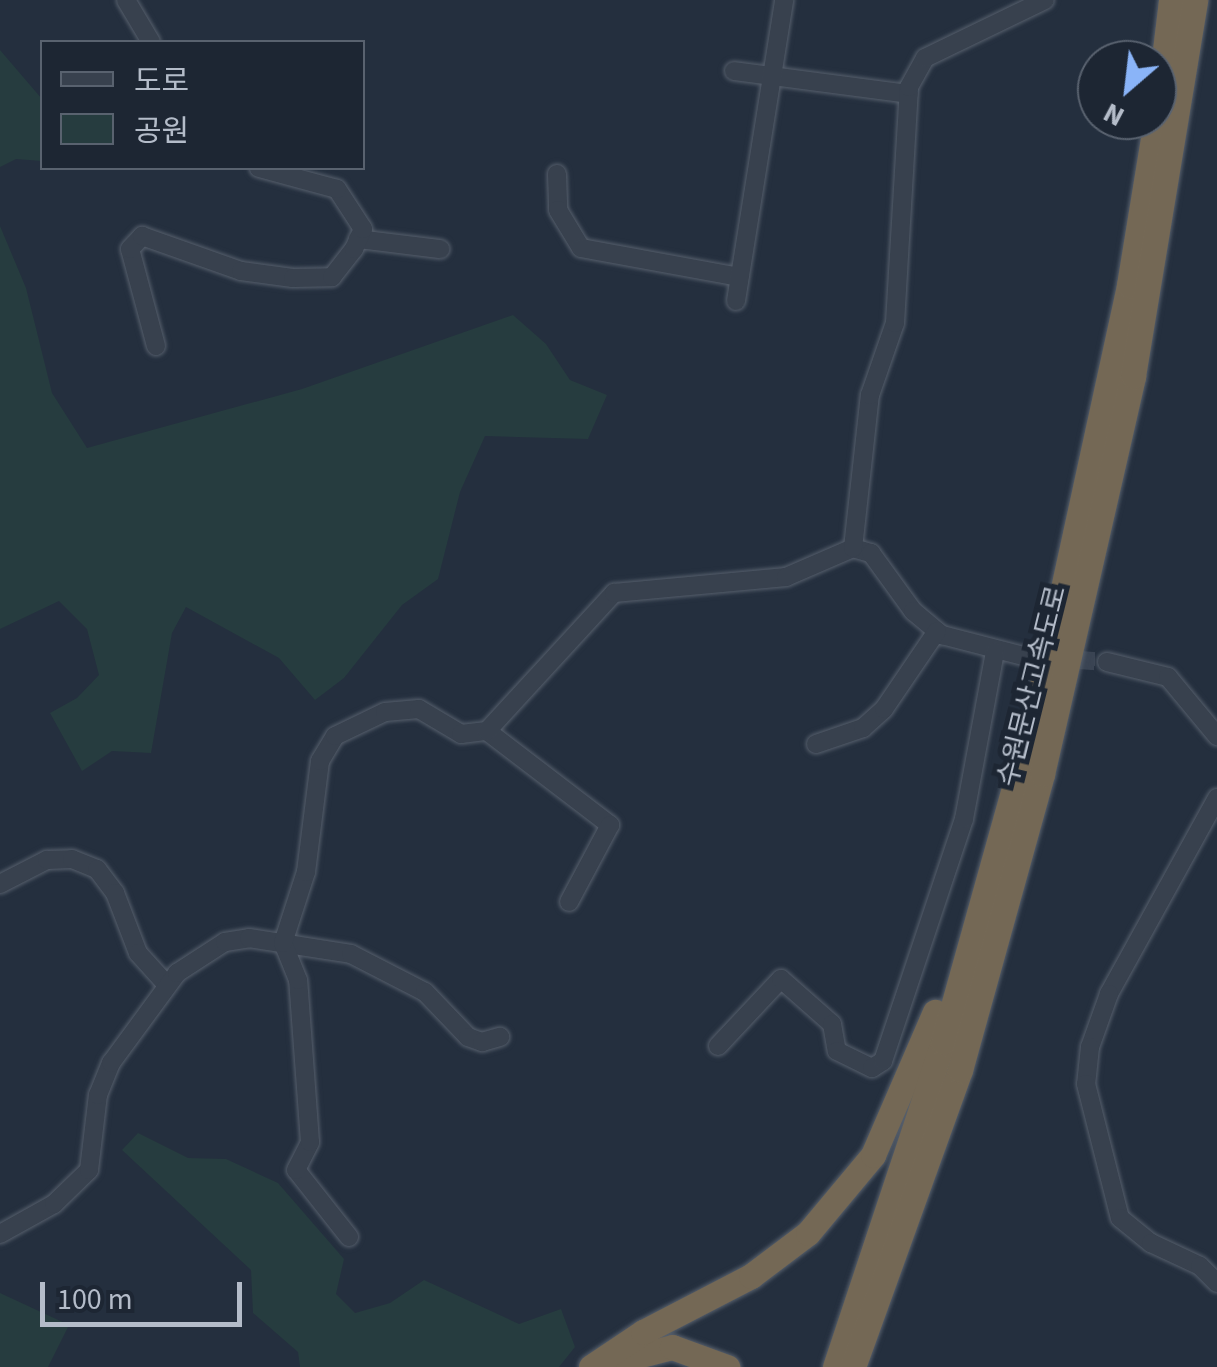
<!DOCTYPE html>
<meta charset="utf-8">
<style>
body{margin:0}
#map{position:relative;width:1217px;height:1367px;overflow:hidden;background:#242f3e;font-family:"Source Sans 3","Noto Sans KR",sans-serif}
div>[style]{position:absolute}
.green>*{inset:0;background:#263c3f}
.minor-tunnel>*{height:18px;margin-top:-9px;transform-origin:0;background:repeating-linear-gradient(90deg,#3a4453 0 18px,transparent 0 27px)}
.roads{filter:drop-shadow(0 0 2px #565f6c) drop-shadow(0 0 2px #565f6c)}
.minor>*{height:18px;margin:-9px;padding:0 9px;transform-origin:9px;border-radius:9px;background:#38414e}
.highway>*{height:25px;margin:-12.5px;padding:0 12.5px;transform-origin:12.5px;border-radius:12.5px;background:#746855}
span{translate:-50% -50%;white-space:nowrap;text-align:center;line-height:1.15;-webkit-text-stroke:10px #1d2633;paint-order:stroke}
.street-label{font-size:28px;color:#b4bcc9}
.legend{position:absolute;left:40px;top:40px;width:325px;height:130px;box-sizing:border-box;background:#1d2633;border:2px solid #59626f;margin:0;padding:12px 18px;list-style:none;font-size:30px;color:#b4bcc9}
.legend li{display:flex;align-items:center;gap:20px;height:50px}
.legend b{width:50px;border:2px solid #59626f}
.north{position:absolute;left:1077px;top:40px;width:100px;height:100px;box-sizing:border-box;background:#1d2633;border:2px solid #59626f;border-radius:50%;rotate:208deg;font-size:28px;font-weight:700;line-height:40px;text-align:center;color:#b4bcc9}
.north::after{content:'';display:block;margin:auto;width:35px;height:45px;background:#8ab4f8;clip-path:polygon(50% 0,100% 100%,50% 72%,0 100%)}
.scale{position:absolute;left:40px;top:1282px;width:202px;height:45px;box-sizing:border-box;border:5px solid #b4bcc9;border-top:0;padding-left:12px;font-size:30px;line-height:35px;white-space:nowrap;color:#b4bcc9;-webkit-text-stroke:8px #1d2633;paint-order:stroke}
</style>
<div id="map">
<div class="green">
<div style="clip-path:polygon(0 50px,42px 99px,42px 161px,16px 159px,0 167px)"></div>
<div style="clip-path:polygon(0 226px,26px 288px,52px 393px,87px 448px,302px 389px,513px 315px,546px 344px,570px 380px,607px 395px,588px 439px,485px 436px,460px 492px,438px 579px,402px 605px,344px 678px,315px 700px,279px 658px,186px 607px,172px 633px,151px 753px,112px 751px,82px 771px,50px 713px,77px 698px,99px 675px,87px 629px,59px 601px,0 629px)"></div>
<div style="clip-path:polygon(138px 1133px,188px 1158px,226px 1159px,278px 1183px,344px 1259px,336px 1294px,355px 1313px,390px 1303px,424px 1280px,519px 1324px,561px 1309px,575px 1347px,559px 1367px,300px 1367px,298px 1352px,253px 1313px,251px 1270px,122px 1150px)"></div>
<div style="clip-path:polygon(0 1293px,69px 1325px,48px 1367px,0 1367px)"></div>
</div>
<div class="minor-tunnel">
<div style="left:1023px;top:656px;width:84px;rotate:4.1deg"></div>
</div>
<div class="roads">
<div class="minor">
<div style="left:126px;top:0;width:49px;rotate:59.2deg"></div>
<div style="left:734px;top:71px;width:176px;rotate:7.5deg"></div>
<div style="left:557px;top:174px;width:36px;rotate:88deg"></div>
<div style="left:558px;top:210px;width:44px;rotate:58.8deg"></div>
<div style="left:581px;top:248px;width:161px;rotate:10.4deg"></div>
<div style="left:358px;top:239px;width:83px;rotate:7deg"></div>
<div style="left:736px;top:301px;width:305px;rotate:-80.9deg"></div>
<div style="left:156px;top:346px;width:100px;rotate:-105deg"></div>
<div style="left:130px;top:249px;width:18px;rotate:-47deg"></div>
<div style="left:142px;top:236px;width:105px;rotate:19.5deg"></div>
<div style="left:241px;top:271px;width:52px;rotate:7.7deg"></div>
<div style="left:293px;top:278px;width:39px;rotate:-1deg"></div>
<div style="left:332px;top:277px;width:36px;rotate:-52deg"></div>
<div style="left:354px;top:249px;width:22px;rotate:-66deg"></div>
<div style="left:363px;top:229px;width:48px;rotate:-123deg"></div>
<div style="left:337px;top:189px;width:81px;rotate:-164.9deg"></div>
<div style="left:853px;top:548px;width:19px;rotate:16deg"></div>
<div style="left:871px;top:553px;width:72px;rotate:54.1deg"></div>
<div style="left:913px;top:611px;width:38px;rotate:40deg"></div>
<div style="left:942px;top:635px;width:84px;rotate:14.5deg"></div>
<div style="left:1107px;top:662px;width:63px;rotate:13.8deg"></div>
<div style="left:1168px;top:677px;width:77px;rotate:50.3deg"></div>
<div style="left:487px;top:731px;width:155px;rotate:37.4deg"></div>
<div style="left:610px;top:825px;width:87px;rotate:118deg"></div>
<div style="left:816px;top:744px;width:50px;rotate:-18.8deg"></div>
<div style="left:863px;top:728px;width:28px;rotate:-42deg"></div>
<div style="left:884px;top:709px;width:94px;rotate:-55.8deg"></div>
<div style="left:1217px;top:798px;width:224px;rotate:118.9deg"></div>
<div style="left:1109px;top:994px;width:56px;rotate:109.7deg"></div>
<div style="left:1090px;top:1047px;width:37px;rotate:96deg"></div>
<div style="left:1086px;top:1084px;width:138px;rotate:75.8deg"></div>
<div style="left:1120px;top:1218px;width:40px;rotate:39deg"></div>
<div style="left:1151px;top:1243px;width:54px;rotate:25.1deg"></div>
<div style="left:1200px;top:1266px;width:24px;rotate:45deg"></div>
<div style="left:0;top:884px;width:53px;rotate:-27.1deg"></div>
<div style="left:47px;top:860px;width:25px;rotate:-2deg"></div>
<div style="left:72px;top:859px;width:27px;rotate:22deg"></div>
<div style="left:97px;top:869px;width:30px;rotate:53deg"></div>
<div style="left:115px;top:893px;width:64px;rotate:69deg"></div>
<div style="left:138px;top:953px;width:43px;rotate:47.8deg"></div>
<div style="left:718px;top:1046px;width:92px;rotate:-46.8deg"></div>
<div style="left:781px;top:979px;width:68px;rotate:41.4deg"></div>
<div style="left:832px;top:1024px;width:27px;rotate:80deg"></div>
<div style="left:837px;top:1051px;width:39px;rotate:26deg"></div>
<div style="left:872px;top:1068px;width:13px;rotate:-32deg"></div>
<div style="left:883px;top:1061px;width:255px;rotate:-71.5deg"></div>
<div style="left:964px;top:819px;width:170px;rotate:-79.5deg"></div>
<div style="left:0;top:1234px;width:62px;rotate:-29.1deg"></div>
<div style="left:54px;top:1204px;width:49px;rotate:-44.2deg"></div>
<div style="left:89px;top:1170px;width:76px;rotate:-83.2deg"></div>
<div style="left:98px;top:1095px;width:35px;rotate:-68deg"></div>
<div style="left:111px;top:1063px;width:112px;rotate:-53.7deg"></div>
<div style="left:177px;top:973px;width:57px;rotate:-32.9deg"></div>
<div style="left:225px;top:942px;width:24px;rotate:-9deg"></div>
<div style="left:249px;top:938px;width:103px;rotate:8.9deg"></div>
<div style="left:351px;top:954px;width:83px;rotate:27.2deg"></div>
<div style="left:425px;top:992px;width:62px;rotate:46.3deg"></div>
<div style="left:468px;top:1037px;width:15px;rotate:20deg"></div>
<div style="left:482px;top:1042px;width:19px;rotate:-16deg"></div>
<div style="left:349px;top:1237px;width:85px;rotate:-128.3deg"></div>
<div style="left:296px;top:1170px;width:31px;rotate:-63deg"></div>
<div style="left:310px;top:1142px;width:162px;rotate:-94.2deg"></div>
<div style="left:298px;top:980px;width:40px;rotate:-112deg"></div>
<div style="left:283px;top:943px;width:75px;rotate:-72.1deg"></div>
<div style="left:306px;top:872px;width:112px;rotate:-82.8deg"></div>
<div style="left:320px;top:761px;width:29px;rotate:-59deg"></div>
<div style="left:335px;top:736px;width:55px;rotate:-25.6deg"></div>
<div style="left:385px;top:712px;width:34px;rotate:-5deg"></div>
<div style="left:419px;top:709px;width:49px;rotate:30.8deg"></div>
<div style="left:461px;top:734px;width:26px;rotate:-7deg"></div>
<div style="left:487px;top:731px;width:188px;rotate:-47.4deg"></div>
<div style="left:614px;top:593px;width:173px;rotate:-5.3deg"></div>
<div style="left:786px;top:577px;width:73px;rotate:-23.4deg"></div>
<div style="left:853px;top:548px;width:154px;rotate:-83.7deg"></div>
<div style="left:870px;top:395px;width:76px;rotate:-70.9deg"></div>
<div style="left:895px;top:323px;width:236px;rotate:-86.6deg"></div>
<div style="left:909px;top:87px;width:33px;rotate:-61deg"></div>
<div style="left:925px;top:58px;width:133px;rotate:-25.8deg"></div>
</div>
<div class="highway">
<div style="left:1157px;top:116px;width:117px;rotate:-83.1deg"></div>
<div style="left:618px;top:1361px;width:56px;rotate:-14.5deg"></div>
<div style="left:672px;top:1347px;width:59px;rotate:20deg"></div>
<div style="left:591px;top:1367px;width:63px;rotate:-33.9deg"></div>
<div style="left:643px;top:1332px;width:122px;rotate:-27.4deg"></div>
<div style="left:751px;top:1276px;width:71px;rotate:-37deg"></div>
<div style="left:808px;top:1233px;width:102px;rotate:-50.2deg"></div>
<div style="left:873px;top:1155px;width:156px;rotate:-66.6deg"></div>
<div style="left:835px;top:1367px;width:342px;rotate:-71.6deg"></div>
<div style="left:943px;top:1042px;width:361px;rotate:-74.4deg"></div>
<div style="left:1040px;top:694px;width:419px;rotate:-77.7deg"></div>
<div style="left:1129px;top:285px;width:167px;rotate:-80.7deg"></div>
<div style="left:853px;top:1367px;width:316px;rotate:-70.2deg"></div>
<div style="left:960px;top:1070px;width:307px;rotate:-74.5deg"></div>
<div style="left:1042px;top:774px;width:408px;rotate:-77.1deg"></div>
<div style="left:1133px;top:376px;width:381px;rotate:-80.6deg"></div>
</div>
</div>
<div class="street-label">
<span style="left:1032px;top:686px;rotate:-76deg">수원문산고속도로</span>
</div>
<ul class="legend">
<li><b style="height:12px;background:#38414e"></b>도로</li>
<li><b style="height:28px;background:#263c3f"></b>공원</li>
</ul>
<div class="north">N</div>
<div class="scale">100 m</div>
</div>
